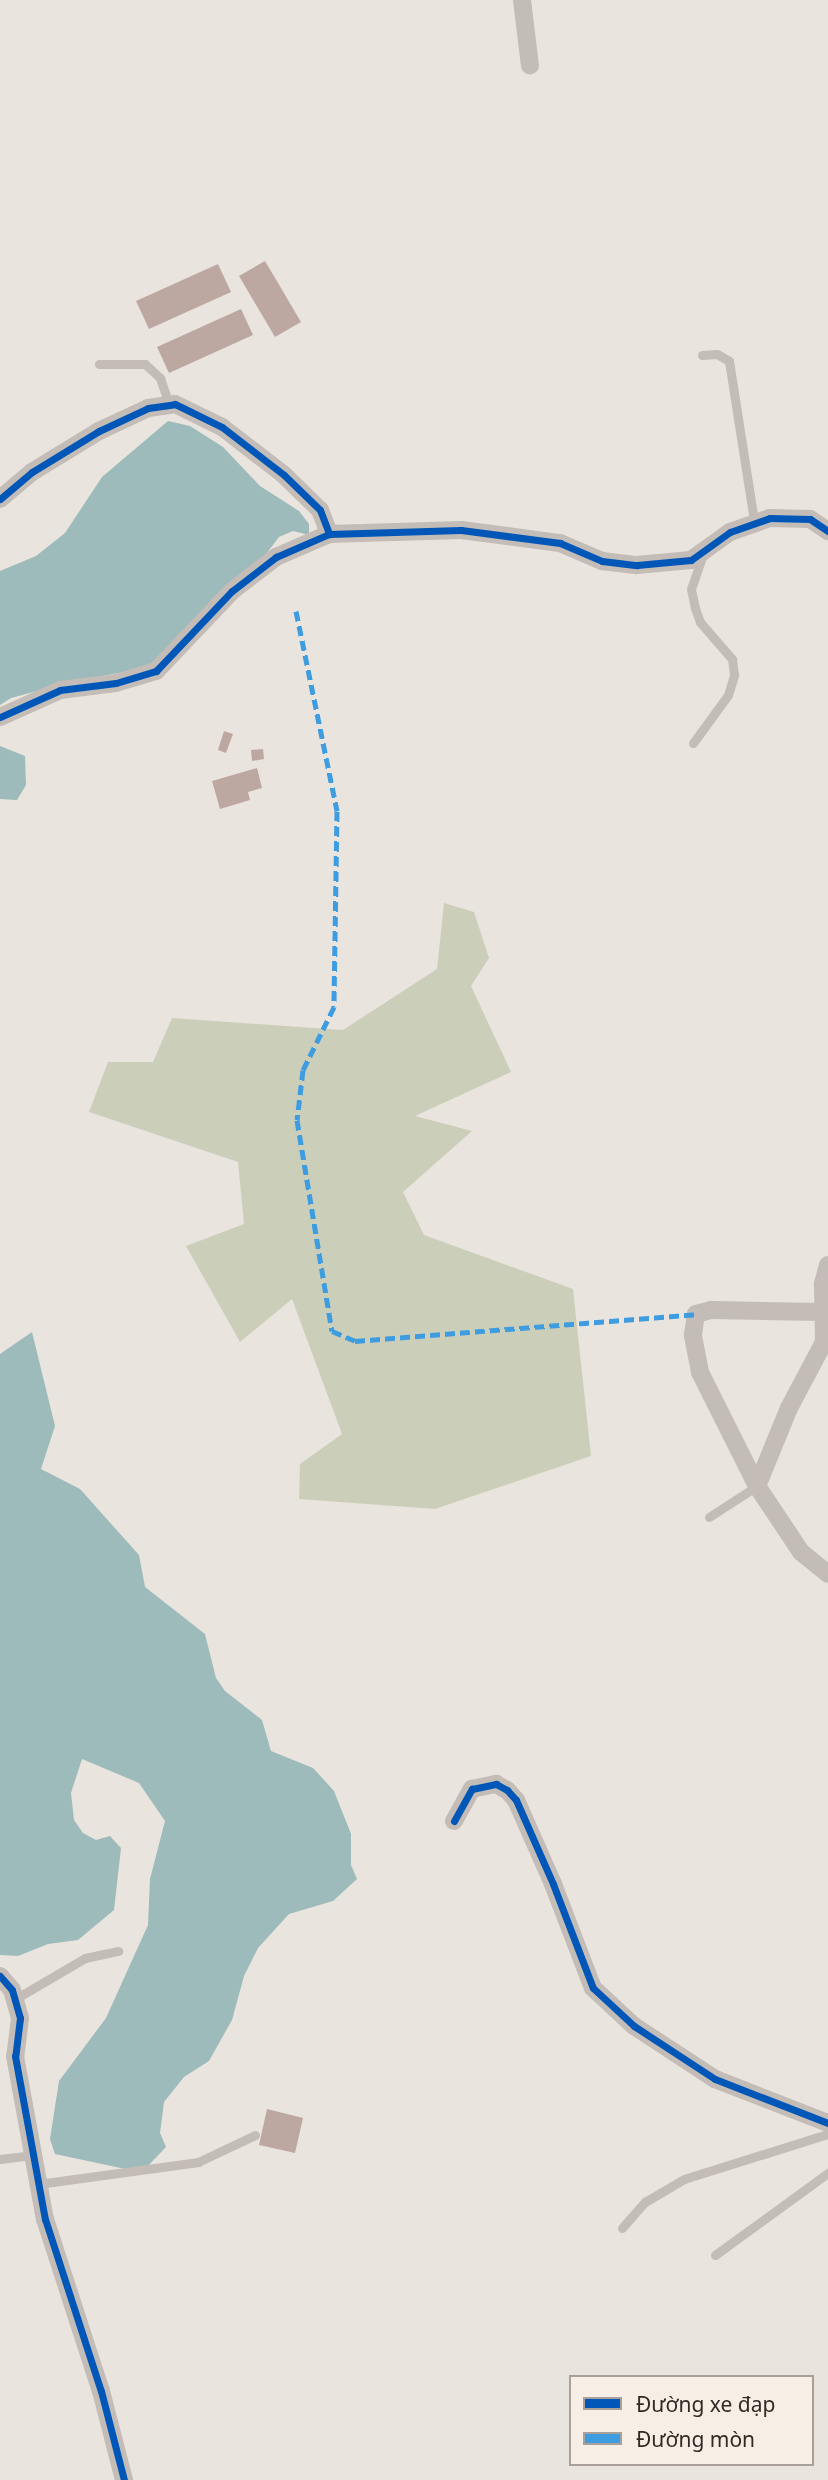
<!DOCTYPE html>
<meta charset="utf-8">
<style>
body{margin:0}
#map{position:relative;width:828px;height:2480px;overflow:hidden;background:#eae4de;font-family:"Noto Sans",sans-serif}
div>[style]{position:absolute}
.green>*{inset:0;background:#cbcfb9}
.water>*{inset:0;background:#9cbbba}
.building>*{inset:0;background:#bca8a1}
.lane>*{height:9px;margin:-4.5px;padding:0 4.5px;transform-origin:4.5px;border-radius:4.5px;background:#c3bcb7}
.street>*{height:18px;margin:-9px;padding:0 9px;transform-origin:9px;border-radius:9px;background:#c3bcb7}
.quiet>*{height:5px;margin-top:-2.5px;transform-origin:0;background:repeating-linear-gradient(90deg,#3e9ce0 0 10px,transparent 0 15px)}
.cycleway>*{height:7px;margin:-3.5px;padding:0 3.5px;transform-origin:3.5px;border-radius:3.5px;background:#0057b8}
span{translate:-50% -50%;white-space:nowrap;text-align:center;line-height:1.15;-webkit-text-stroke:6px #f7efe5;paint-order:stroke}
.legend{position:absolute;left:569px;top:2375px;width:245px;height:91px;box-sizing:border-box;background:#f7efe5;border:2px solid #a9a099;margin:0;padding:9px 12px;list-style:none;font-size:21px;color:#332a27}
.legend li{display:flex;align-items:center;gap:14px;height:35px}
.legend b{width:35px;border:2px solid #a9a099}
</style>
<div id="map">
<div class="green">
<div style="clip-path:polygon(444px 903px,474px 912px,489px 958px,471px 986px,511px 1072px,415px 1116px,472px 1131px,403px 1192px,424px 1235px,573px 1289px,591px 1456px,435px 1509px,299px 1499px,300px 1464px,342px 1434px,292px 1299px,240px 1342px,186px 1246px,244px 1224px,238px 1162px,89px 1112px,108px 1062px,153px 1062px,172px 1018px,343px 1030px,437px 969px)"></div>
</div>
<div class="water">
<div style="clip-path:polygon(168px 421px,190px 426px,223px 447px,260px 486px,299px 511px,309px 524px,309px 535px,293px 531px,279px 537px,257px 566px,149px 667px,67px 683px,11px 698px,0 705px,0 571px,36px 556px,65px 533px,102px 477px)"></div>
<div style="clip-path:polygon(0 746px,25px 756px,26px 785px,17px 800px,0 799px)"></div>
<div style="clip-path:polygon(32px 1332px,55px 1426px,41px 1469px,80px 1489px,139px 1555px,145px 1587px,205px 1634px,216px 1678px,225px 1691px,262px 1720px,271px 1751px,313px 1768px,334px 1791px,351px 1834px,351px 1865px,357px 1879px,333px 1901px,289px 1914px,258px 1948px,244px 1976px,232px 2020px,209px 2061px,184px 2077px,164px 2102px,160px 2133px,166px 2147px,145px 2169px,130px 2170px,55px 2154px,50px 2139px,59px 2081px,106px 2018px,148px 1925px,150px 1879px,165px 1821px,139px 1783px,82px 1759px,71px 1793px,74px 1820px,83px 1833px,96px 1840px,110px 1836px,121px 1848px,114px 1910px,78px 1940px,48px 1944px,18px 1956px,0 1955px,0 1354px)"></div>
</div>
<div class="building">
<div style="clip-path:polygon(265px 261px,301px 322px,275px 337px,239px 276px)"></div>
<div style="clip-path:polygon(218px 264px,231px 292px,149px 329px,136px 301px)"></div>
<div style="clip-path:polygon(241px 309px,253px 335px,169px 373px,157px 347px)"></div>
<div style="clip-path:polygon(224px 731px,233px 734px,226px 753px,218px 750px)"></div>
<div style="clip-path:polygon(263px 749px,264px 759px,252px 761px,251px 750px)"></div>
<div style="clip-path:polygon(257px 768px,262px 788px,248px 792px,250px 800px,220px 809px,212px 781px)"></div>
<div style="clip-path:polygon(267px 2109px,303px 2118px,295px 2153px,259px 2145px)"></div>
</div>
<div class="lane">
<div style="left:702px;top:355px;width:15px;rotate:-4deg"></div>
<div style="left:717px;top:354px;width:14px;rotate:30deg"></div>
<div style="left:729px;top:361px;width:162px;rotate:81.1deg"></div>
<div style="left:99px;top:364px;width:46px"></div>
<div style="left:145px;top:364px;width:21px;rotate:43deg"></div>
<div style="left:160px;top:378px;width:28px;rotate:71deg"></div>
<div style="left:693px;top:743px;width:59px;rotate:-53.9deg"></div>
<div style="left:728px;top:695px;width:21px;rotate:-73deg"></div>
<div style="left:734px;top:675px;width:16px;rotate:-97deg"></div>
<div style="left:732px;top:659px;width:49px;rotate:-130.9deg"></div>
<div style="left:700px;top:622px;width:15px;rotate:-110deg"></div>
<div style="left:695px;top:608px;width:19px;rotate:-102deg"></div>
<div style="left:691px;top:589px;width:34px;rotate:-71deg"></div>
<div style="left:709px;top:1517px;width:57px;rotate:-32.9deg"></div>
<div style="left:15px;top:1999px;width:81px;rotate:-30.4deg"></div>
<div style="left:85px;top:1958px;width:34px;rotate:-12deg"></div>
<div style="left:0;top:2159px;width:32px;rotate:-7deg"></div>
<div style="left:38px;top:2184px;width:162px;rotate:-7.8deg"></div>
<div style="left:198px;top:2162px;width:63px;rotate:-25.3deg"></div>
<div style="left:622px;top:2228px;width:35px;rotate:-49deg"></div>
<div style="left:645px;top:2202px;width:45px;rotate:-30.5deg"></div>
<div style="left:684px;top:2179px;width:151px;rotate:-17.4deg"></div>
<div style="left:715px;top:2255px;width:140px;rotate:-36deg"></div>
</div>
<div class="street">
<div style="left:522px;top:0;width:66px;rotate:83.1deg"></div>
<div style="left:0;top:499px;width:42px;rotate:-40.2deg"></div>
<div style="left:32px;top:472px;width:79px;rotate:-31.5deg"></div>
<div style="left:99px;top:431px;width:54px;rotate:-25.1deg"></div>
<div style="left:148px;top:408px;width:27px;rotate:-8deg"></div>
<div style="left:175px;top:404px;width:52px;rotate:26.1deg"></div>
<div style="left:222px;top:427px;width:78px;rotate:37.7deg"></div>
<div style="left:284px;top:475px;width:50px;rotate:44.2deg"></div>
<div style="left:320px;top:510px;width:26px;rotate:69deg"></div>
<div style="left:0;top:717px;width:66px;rotate:-24.2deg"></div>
<div style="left:60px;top:690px;width:56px;rotate:-7.1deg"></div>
<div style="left:116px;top:683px;width:42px;rotate:-16.7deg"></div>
<div style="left:156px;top:671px;width:110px;rotate:-46.5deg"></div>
<div style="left:232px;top:591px;width:56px;rotate:-37.7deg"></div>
<div style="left:276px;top:557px;width:58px;rotate:-23.5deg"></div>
<div style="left:329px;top:534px;width:132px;rotate:-1.7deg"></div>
<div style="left:461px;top:530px;width:100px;rotate:7.5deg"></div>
<div style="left:560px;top:543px;width:46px;rotate:23.2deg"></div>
<div style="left:602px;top:561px;width:35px;rotate:7deg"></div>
<div style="left:637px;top:565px;width:54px;rotate:-5.3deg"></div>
<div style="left:691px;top:560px;width:48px;rotate:-35.7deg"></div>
<div style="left:730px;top:532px;width:42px;rotate:-19.3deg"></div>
<div style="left:770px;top:518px;width:40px;rotate:1.4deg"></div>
<div style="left:810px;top:519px;width:22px;rotate:34deg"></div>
<div style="left:828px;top:1265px;width:20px;rotate:105deg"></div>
<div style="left:823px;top:1284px;width:58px;rotate:89deg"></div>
<div style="left:824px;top:1342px;width:75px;rotate:117.9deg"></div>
<div style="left:789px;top:1408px;width:84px;rotate:112.3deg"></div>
<div style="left:757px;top:1486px;width:79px;rotate:56.3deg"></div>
<div style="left:801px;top:1552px;width:35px;rotate:39deg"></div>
<div style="left:757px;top:1486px;width:127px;rotate:-116.6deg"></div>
<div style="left:700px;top:1372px;width:38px;rotate:-101deg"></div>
<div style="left:693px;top:1335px;width:21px;rotate:-82deg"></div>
<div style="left:696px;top:1314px;width:16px;rotate:-15deg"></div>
<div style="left:711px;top:1310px;width:112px;rotate:1deg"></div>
<div style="left:454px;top:1821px;width:37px;rotate:-61deg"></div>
<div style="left:472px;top:1789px;width:25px;rotate:-12deg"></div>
<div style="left:496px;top:1784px;width:13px;rotate:29deg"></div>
<div style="left:507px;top:1790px;width:13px;rotate:48deg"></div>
<div style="left:516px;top:1800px;width:92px;rotate:66.2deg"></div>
<div style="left:553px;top:1884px;width:111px;rotate:69deg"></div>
<div style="left:593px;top:1988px;width:56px;rotate:42.8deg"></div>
<div style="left:634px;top:2026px;width:97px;rotate:33.2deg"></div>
<div style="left:715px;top:2079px;width:121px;rotate:21.3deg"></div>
<div style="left:0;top:1976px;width:18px;rotate:49deg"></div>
<div style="left:12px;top:1990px;width:29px;rotate:74deg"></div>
<div style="left:20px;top:2018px;width:38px;rotate:97deg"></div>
<div style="left:15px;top:2056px;width:166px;rotate:79.6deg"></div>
<div style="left:45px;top:2219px;width:181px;rotate:72deg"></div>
<div style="left:101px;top:2391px;width:92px;rotate:75.5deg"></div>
</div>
<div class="quiet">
<div style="left:296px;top:611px;width:204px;rotate:78.4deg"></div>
<div style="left:337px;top:811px;width:196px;rotate:90.9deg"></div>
<div style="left:334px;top:1007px;width:70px;rotate:116.2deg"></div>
<div style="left:303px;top:1070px;width:50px;rotate:96.8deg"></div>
<div style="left:297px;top:1120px;width:214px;rotate:80.6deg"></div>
<div style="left:332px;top:1331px;width:25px;rotate:23deg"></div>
<div style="left:355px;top:1341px;width:342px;rotate:-4.5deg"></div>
</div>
<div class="cycleway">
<div style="left:0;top:499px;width:42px;rotate:-40.2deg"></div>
<div style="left:32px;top:472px;width:79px;rotate:-31.5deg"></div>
<div style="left:99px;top:431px;width:54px;rotate:-25.1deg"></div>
<div style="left:148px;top:408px;width:27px;rotate:-8deg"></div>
<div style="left:175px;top:404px;width:52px;rotate:26.1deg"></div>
<div style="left:222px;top:427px;width:78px;rotate:37.7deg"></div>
<div style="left:284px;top:475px;width:50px;rotate:44.2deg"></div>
<div style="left:320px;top:510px;width:26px;rotate:69deg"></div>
<div style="left:0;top:717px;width:66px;rotate:-24.2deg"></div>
<div style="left:60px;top:690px;width:56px;rotate:-7.1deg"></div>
<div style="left:116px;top:683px;width:42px;rotate:-16.7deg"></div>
<div style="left:156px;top:671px;width:110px;rotate:-46.5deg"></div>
<div style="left:232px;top:591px;width:56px;rotate:-37.7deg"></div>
<div style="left:276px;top:557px;width:58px;rotate:-23.5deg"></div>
<div style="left:329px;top:534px;width:132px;rotate:-1.7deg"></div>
<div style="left:461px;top:530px;width:100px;rotate:7.5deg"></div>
<div style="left:560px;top:543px;width:46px;rotate:23.2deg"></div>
<div style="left:602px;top:561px;width:35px;rotate:7deg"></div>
<div style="left:637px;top:565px;width:54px;rotate:-5.3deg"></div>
<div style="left:691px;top:560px;width:48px;rotate:-35.7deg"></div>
<div style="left:730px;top:532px;width:42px;rotate:-19.3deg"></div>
<div style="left:770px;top:518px;width:40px;rotate:1.4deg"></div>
<div style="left:810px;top:519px;width:22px;rotate:34deg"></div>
<div style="left:454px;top:1821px;width:37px;rotate:-61deg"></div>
<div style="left:472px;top:1789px;width:25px;rotate:-12deg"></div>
<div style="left:496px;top:1784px;width:13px;rotate:29deg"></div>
<div style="left:507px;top:1790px;width:13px;rotate:48deg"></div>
<div style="left:516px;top:1800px;width:92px;rotate:66.2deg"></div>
<div style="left:553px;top:1884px;width:111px;rotate:69deg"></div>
<div style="left:593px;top:1988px;width:56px;rotate:42.8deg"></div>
<div style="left:634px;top:2026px;width:97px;rotate:33.2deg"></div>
<div style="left:715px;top:2079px;width:121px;rotate:21.3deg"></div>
<div style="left:0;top:1976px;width:18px;rotate:49deg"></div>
<div style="left:12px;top:1990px;width:29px;rotate:74deg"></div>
<div style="left:20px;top:2018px;width:38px;rotate:97deg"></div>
<div style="left:15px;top:2056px;width:166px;rotate:79.6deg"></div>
<div style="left:45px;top:2219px;width:181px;rotate:72deg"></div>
<div style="left:101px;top:2391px;width:92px;rotate:75.5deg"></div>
</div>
<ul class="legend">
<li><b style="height:9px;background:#0057b8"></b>Đường xe đạp</li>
<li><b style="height:9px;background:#3e9ce0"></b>Đường mòn</li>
</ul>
</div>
